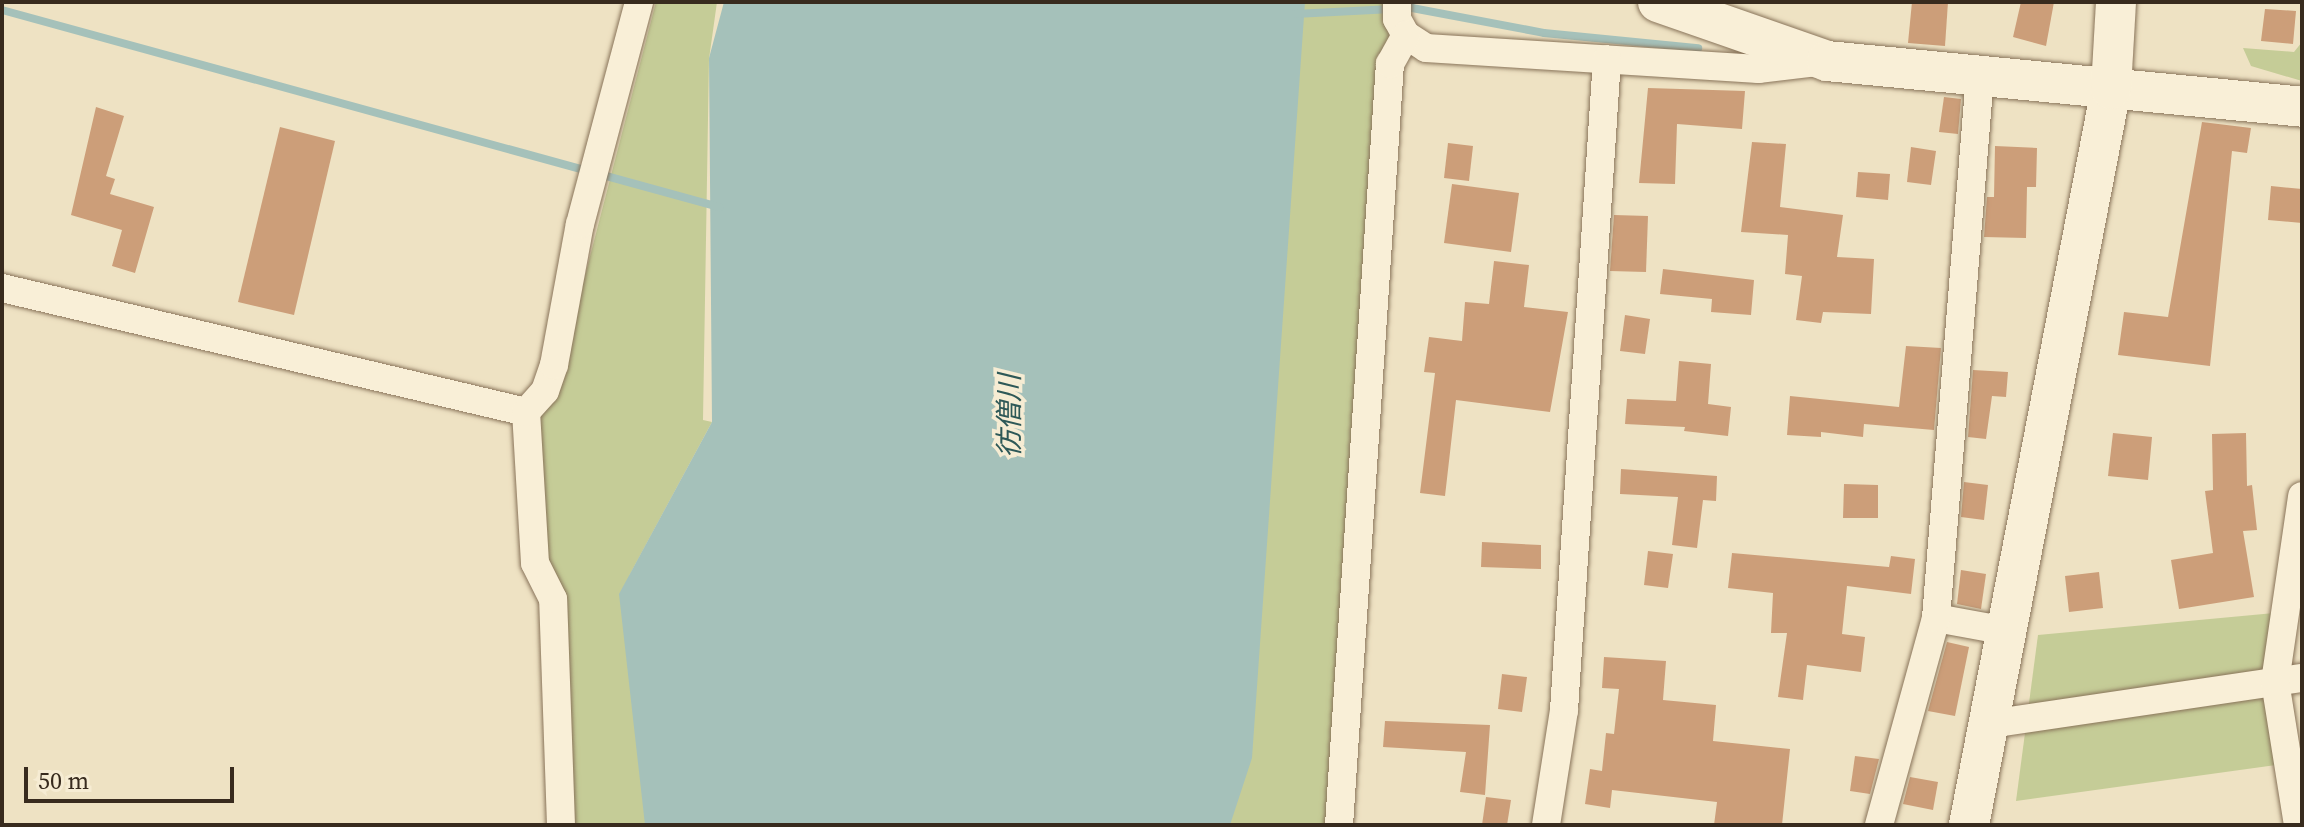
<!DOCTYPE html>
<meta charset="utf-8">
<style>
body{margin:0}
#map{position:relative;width:2304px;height:827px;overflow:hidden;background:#eee2c3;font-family:"Source Serif 4","Noto Sans JP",serif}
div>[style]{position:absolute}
.green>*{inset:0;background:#c5cc97}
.water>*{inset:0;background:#a5c1ba}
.stream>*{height:8px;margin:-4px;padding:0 4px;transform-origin:4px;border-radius:4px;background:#a5c1ba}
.building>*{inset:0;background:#cc9e79}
.roads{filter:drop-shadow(0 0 2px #89745a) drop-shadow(0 0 2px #89745a)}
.street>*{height:28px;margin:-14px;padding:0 14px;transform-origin:14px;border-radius:14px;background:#f9efd7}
.secondary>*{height:40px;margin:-20px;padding:0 20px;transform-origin:20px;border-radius:20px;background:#f9efd7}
span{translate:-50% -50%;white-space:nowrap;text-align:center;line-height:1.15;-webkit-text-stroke:7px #f6ecd3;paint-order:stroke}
.water-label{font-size:28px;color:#2d5857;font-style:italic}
.frame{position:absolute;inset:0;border:4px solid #382b1e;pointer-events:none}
.scale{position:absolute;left:24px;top:767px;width:210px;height:36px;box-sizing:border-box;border:4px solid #382b1e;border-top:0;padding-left:10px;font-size:24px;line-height:28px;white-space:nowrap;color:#382b1e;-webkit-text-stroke:6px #f6ecd3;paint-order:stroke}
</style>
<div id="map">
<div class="green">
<div style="clip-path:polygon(656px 2px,717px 2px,709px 59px,703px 420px,712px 422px,629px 576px,652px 825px,561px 825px,546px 554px,531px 420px,552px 403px)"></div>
<div style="clip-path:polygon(1233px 2px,1391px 2px,1339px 825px,1220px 825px)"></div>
<div style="clip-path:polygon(2302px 42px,2302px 81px,2251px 66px,2243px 48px,2294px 52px)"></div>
<div style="clip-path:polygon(2285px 612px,2276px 765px,2016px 801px,2038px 635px)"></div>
</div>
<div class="water">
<div style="clip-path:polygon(724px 2px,1305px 2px,1252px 758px,1230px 825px,645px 825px,619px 594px,712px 422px,709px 58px)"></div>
</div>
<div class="stream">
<div style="left:2px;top:10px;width:744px;rotate:15.36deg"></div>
<div style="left:1295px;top:14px;width:117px;rotate:-2.9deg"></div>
<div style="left:1412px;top:8px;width:134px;rotate:10.7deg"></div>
<div style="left:1544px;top:33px;width:155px;rotate:5.6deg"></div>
</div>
<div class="building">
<div style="clip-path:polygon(1912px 2px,1948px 2px,1945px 46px,1908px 43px)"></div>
<div style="clip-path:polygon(2021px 2px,2054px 2px,2046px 46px,2013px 37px)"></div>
<div style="clip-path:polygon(2265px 9px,2296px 11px,2293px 44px,2261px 41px)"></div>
<div style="clip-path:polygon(1648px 88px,1745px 91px,1742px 129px,1677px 124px,1675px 184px,1639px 183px)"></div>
<div style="clip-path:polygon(1944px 97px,1961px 99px,1958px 134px,1939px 132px)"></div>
<div style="clip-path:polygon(96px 107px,124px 116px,106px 176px,115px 179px,110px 194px,154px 207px,135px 273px,112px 266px,122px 230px,71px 215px)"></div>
<div style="clip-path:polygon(2202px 122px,2251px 128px,2247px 153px,2232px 151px,2210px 366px,2118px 355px,2124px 312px,2168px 317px)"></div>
<div style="clip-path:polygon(280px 127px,335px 141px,294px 315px,238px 302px)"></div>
<div style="clip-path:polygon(1752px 142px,1786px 144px,1780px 207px,1843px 215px,1837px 257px,1874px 259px,1871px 314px,1823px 312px,1821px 323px,1796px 320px,1802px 276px,1785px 274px,1788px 235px,1741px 232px)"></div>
<div style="clip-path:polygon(1448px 143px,1473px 146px,1469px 181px,1444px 178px)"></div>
<div style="clip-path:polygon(1995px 146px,2037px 148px,2036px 187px,2027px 187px,2026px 238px,1984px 237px,1987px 197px,1994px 197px)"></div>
<div style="clip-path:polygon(1911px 147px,1936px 151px,1931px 185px,1907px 182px)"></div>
<div style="clip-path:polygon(1858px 172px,1890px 174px,1888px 200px,1856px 197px)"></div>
<div style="clip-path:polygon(1452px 184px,1519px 193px,1511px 252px,1444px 243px)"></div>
<div style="clip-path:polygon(2271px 186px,2302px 189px,2302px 223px,2268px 220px)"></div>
<div style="clip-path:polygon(1614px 215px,1648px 216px,1646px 272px,1610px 271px)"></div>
<div style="clip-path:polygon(1494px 261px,1529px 265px,1524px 307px,1568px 312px,1550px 412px,1456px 400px,1445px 496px,1420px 493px,1435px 373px,1424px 372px,1429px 337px,1462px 341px,1465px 302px,1489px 304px)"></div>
<div style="clip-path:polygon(1663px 269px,1754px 280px,1751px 315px,1711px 312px,1712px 299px,1660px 294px)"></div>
<div style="clip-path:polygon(1625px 315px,1650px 319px,1645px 354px,1620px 351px)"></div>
<div style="clip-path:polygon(1906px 346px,1941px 348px,1934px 430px,1864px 424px,1863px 437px,1821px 432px,1821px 437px,1787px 435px,1790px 396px,1899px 407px)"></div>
<div style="clip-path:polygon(1679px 361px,1711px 364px,1708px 404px,1731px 407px,1728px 436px,1684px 431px,1685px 427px,1625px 424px,1627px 399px,1676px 401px)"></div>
<div style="clip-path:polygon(1973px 370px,2008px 372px,2006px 397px,1992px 396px,1986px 439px,1968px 437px)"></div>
<div style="clip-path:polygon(2113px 433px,2152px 437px,2148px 480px,2108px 476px)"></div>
<div style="clip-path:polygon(2246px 433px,2247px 486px,2252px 485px,2257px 530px,2243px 531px,2254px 597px,2179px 609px,2171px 560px,2213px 553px,2205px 491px,2213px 490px,2212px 434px)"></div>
<div style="clip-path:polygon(1621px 469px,1717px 476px,1716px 501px,1703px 500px,1697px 548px,1672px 545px,1678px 497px,1620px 494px)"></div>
<div style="clip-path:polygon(1964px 482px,1988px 485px,1984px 520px,1961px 517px)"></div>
<div style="clip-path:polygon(1844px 484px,1878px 485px,1878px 518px,1843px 518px)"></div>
<div style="clip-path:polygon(1482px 542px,1541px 545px,1541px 569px,1481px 567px)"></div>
<div style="clip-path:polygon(1648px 551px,1673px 554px,1668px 588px,1644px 585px)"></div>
<div style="clip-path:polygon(1732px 553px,1889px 567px,1891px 556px,1915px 559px,1911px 594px,1847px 586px,1842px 634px,1865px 637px,1861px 672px,1807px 665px,1803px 700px,1778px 697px,1787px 633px,1771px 633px,1773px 593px,1728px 588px)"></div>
<div style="clip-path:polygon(1961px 570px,1986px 574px,1981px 609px,1957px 604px)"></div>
<div style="clip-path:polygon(2099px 572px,2103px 608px,2069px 612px,2065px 576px)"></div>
<div style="clip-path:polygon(1947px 642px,1969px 647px,1955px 716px,1928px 711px)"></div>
<div style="clip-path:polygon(1604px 657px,1666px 661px,1663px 700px,1716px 705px,1713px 741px,1790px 749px,1782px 825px,1714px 825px,1717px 802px,1612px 790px,1610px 808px,1585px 804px,1590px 769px,1602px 771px,1606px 733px,1614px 734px,1619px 689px,1602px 688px)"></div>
<div style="clip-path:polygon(1502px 674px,1527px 677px,1522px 712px,1498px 709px)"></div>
<div style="clip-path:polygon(1385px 721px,1490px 725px,1485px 795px,1460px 792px,1466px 752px,1383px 747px)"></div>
<div style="clip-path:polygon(1855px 756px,1879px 759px,1870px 794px,1850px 791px)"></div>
<div style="clip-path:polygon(1910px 777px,1938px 782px,1933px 810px,1903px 804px)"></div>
<div style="clip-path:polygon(1486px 797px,1511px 800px,1507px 825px,1482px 825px)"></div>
</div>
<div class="roads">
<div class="street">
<div style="left:1397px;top:2px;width:17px;rotate:90deg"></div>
<div style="left:1397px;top:19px;width:18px;rotate:61deg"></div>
<div style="left:1406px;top:35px;width:24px;rotate:33deg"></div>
<div style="left:1426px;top:48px;width:333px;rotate:3.6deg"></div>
<div style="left:1758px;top:69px;width:59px;rotate:-6.8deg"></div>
<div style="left:2px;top:288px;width:538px;rotate:13.31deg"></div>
<div style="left:1936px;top:618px;width:72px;rotate:10.4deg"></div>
<div style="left:1989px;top:724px;width:316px;rotate:-8.4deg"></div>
<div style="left:561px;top:825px;width:226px;rotate:-92deg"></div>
<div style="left:553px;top:599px;width:40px;rotate:-116.6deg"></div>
<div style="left:535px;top:563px;width:151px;rotate:-93.4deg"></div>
<div style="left:526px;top:412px;width:28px;rotate:-48deg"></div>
<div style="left:545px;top:391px;width:28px;rotate:-71deg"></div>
<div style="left:554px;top:365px;width:143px;rotate:-79.6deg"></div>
<div style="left:580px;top:224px;width:230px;rotate:-75.1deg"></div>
<div style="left:1339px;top:825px;width:763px;rotate:-86.17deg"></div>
<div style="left:1390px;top:64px;width:33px;rotate:-61deg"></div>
<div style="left:1546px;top:825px;width:116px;rotate:-81.1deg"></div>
<div style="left:1564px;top:710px;width:652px;rotate:-86.22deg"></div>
<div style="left:1879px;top:825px;width:215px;rotate:-74.6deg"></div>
<div style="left:1936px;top:618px;width:544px;rotate:-85.36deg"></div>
<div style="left:2298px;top:825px;width:145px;rotate:-99.1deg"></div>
<div style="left:2275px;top:682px;width:188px;rotate:-81.7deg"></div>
</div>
<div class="secondary">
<div style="left:1658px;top:2px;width:179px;rotate:19.2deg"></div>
<div style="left:1827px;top:61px;width:477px;rotate:5.5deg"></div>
<div style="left:1969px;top:825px;width:750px;rotate:-79.08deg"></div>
<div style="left:2111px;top:89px;width:87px;rotate:-86.7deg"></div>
</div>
</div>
<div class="water-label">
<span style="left:1009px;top:416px;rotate:-90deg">彷僧川</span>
</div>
<div class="frame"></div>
<div class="scale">50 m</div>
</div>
